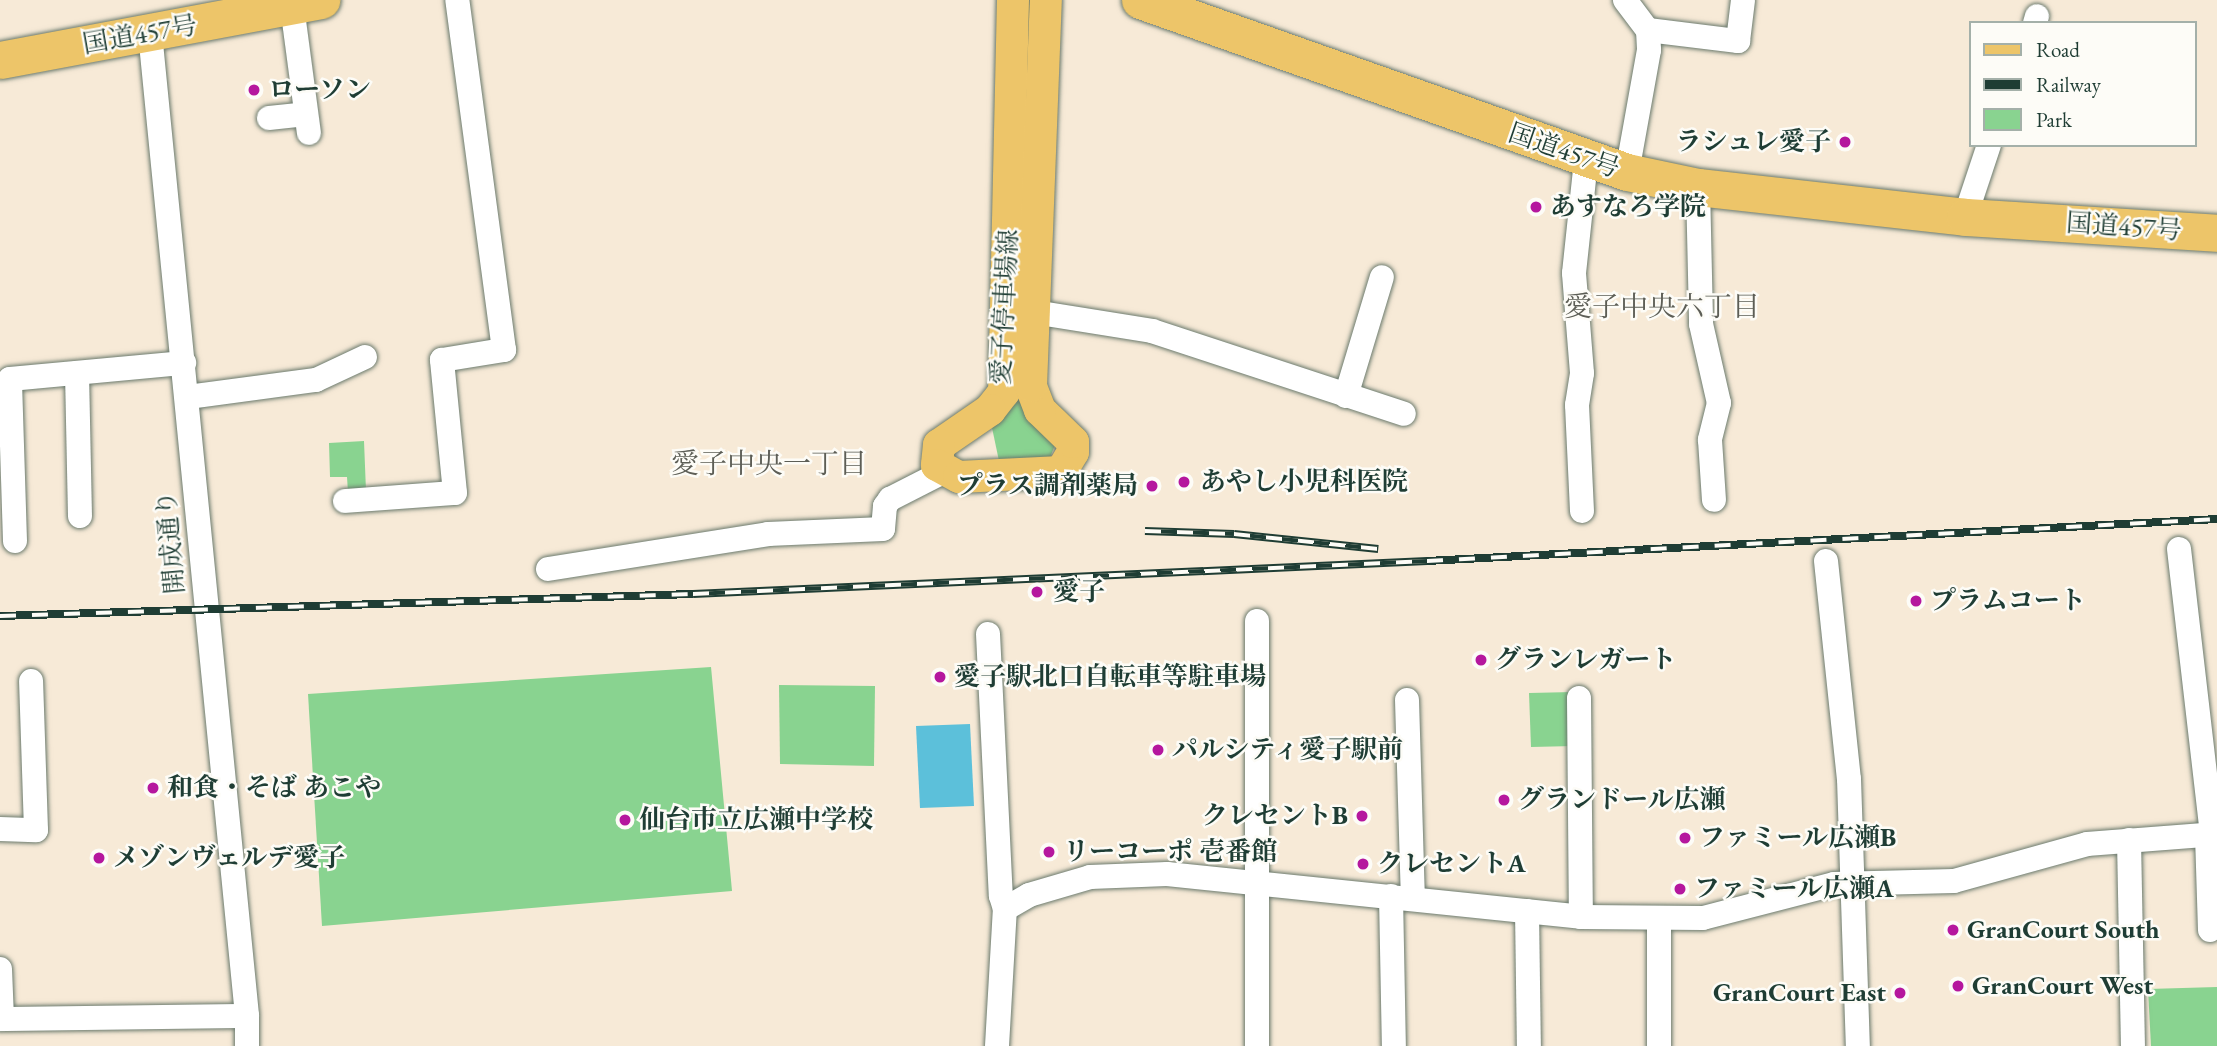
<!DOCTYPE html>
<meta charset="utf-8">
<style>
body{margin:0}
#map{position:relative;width:2217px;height:1046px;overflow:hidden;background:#f7ead7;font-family:"EB Garamond","Noto Serif JP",serif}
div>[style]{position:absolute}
.green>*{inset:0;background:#89d390}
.water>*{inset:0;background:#5cc0da}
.roads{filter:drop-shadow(0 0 2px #6b7a6d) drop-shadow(0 0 2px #6b7a6d)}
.minor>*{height:24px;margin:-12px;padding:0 12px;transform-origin:12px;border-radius:12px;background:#fff}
.major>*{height:32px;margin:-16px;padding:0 16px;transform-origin:16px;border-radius:16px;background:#edc569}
.highway>*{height:37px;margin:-18.5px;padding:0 18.5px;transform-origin:18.5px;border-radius:18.5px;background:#edc569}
.rail>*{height:8px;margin-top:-4px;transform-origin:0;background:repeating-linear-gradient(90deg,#fdfcf7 0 16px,#1f3d34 0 32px);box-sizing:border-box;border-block:2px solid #1f3d34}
.dots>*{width:19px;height:19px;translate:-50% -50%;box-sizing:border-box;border:4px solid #fdfcf7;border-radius:50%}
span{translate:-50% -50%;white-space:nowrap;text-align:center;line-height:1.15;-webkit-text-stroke:5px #fdfcf7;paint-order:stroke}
.street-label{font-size:26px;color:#1f3d34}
.poi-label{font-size:26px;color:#1f3d34;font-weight:700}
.left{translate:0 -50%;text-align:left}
.right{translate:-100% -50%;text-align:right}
.neighbourhood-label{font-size:28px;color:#5d5e56}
.legend{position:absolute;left:1969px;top:21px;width:228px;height:126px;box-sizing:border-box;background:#fdfcf7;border:2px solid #a4b0a9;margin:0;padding:9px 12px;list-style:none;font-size:21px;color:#1f3d34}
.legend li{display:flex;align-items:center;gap:14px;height:35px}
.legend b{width:35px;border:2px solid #a4b0a9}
</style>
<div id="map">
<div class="green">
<div style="clip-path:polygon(1018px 396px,1055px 445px,1049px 460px,999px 461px,991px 423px)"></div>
<div style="clip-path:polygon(364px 441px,366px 491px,348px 492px,347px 477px,330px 477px,329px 443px)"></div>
<div style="clip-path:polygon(711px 667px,732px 891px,322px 926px,308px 694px)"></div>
<div style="clip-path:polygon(779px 685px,875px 686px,874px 766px,780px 764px)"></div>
<div style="clip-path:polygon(1573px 692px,1574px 746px,1531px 747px,1529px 693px)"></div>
<div style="clip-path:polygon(2217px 987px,2217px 1046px,2151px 1046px,2148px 989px)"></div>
</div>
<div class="water">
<div style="clip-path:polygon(970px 724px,974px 806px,920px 808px,916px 726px)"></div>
</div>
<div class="roads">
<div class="minor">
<div style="left:1625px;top:0;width:38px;rotate:53deg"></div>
<div style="left:1648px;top:30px;width:20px;rotate:87deg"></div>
<div style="left:1649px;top:50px;width:124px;rotate:100.2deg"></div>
<div style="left:292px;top:6px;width:128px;rotate:82.4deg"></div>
<div style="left:2035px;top:23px;width:7px;rotate:-74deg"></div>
<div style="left:1648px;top:30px;width:91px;rotate:7deg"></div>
<div style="left:1738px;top:41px;width:41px;rotate:-83deg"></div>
<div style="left:150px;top:33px;width:988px;rotate:84.36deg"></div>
<div style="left:247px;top:1016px;width:30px;rotate:90deg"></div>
<div style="left:269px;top:118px;width:37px;rotate:-6deg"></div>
<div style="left:1698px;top:187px;width:137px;rotate:88.7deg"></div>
<div style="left:1701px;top:324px;width:81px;rotate:77.2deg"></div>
<div style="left:1719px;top:403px;width:38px;rotate:104deg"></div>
<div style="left:1710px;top:440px;width:60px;rotate:86.2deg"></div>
<div style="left:1965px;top:217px;width:76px;rotate:-71.6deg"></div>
<div style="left:1034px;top:312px;width:120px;rotate:9.1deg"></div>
<div style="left:1152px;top:331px;width:265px;rotate:18.2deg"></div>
<div style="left:77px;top:373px;width:143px;rotate:88.8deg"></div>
<div style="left:1346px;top:396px;width:124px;rotate:-73.2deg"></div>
<div style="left:188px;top:397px;width:129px;rotate:-7.6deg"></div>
<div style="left:316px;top:380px;width:54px;rotate:-25.1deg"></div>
<div style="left:345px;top:501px;width:110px;rotate:-4.2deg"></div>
<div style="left:455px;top:493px;width:134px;rotate:-95.6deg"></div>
<div style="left:442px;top:360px;width:63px;rotate:-9.2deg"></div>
<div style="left:504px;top:350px;width:353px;rotate:-97.6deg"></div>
<div style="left:1582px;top:511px;width:106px;rotate:-92.7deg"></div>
<div style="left:1577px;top:405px;width:32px;rotate:-81deg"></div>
<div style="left:1582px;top:373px;width:100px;rotate:-94.6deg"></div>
<div style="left:1574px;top:273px;width:113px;rotate:-83.9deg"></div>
<div style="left:15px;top:541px;width:162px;rotate:-91.8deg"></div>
<div style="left:10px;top:379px;width:175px;rotate:-5.3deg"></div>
<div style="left:2179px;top:549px;width:288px;rotate:83.4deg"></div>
<div style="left:1826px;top:561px;width:219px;rotate:84deg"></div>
<div style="left:1849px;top:779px;width:267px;rotate:88.1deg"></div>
<div style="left:548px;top:569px;width:223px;rotate:-9deg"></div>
<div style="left:768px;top:534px;width:115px;rotate:-2.5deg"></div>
<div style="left:883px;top:529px;width:23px;rotate:-85deg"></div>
<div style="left:885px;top:506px;width:9px;rotate:-54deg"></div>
<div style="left:890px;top:499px;width:59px;rotate:-27deg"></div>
<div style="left:988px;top:634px;width:262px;rotate:87.2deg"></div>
<div style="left:1001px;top:896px;width:14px;rotate:73deg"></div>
<div style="left:1579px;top:698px;width:219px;rotate:89.5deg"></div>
<div style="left:1407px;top:700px;width:198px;rotate:88.3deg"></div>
<div style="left:0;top:829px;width:36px;rotate:2deg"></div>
<div style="left:36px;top:830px;width:149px;rotate:-91.9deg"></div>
<div style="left:2207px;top:835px;width:95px;rotate:88.2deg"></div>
<div style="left:2129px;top:840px;width:206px;rotate:88.9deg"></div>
<div style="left:1391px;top:896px;width:150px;rotate:88.9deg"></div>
<div style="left:1527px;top:911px;width:135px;rotate:89.2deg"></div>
<div style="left:1659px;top:919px;width:127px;rotate:90deg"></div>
<div style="left:0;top:969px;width:50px;rotate:87.7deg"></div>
<div style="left:0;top:1019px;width:247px;rotate:-0.7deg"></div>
<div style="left:997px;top:1046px;width:137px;rotate:-86.7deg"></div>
<div style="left:1005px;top:909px;width:28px;rotate:-30deg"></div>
<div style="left:1029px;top:895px;width:64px;rotate:-16.4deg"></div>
<div style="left:1090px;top:877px;width:77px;rotate:-2.2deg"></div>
<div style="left:1167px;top:874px;width:416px;rotate:5.9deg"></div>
<div style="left:1581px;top:917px;width:122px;rotate:0.5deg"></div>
<div style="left:1703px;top:918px;width:135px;rotate:-14.5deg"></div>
<div style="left:1834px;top:884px;width:120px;rotate:-1.4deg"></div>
<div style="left:1954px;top:881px;width:138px;rotate:-15.5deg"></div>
<div style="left:2087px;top:844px;width:130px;rotate:-4.4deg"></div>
<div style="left:1257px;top:1046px;width:425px;rotate:-90deg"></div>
</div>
<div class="major">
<div style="left:1013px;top:0;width:392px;rotate:91.3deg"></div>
<div style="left:1004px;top:392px;width:23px;rotate:128deg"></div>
<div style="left:990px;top:410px;width:62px;rotate:145.5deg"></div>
<div style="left:939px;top:445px;width:20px;rotate:96deg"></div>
<div style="left:937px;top:465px;width:25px;rotate:29deg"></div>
<div style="left:959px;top:477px;width:102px;rotate:-2.8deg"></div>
<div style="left:1061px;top:472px;width:23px;rotate:-59deg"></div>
<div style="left:1073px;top:452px;width:10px;rotate:-90deg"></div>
<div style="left:1073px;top:442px;width:46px;rotate:-135.9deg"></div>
<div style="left:1040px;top:410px;width:26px;rotate:-111deg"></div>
<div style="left:1031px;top:386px;width:386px;rotate:-87.8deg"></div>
</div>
<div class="highway">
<div style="left:1140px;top:0;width:516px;rotate:19.45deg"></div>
<div style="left:1627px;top:172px;width:73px;rotate:11.9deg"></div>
<div style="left:1698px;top:187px;width:269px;rotate:6.4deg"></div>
<div style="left:1965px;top:217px;width:253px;rotate:3.6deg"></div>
<div style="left:0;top:60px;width:327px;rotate:-10.6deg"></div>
</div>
</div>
<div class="rail">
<div style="left:1145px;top:531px;width:89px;rotate:1.9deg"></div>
<div style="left:1234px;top:534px;width:145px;rotate:5.9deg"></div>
<div style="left:0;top:616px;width:693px;rotate:-1.82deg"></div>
<div style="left:693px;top:594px;width:735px;rotate:-2.57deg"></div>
<div style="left:1427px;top:561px;width:791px;rotate:-3.04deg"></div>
</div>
<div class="dots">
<div style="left:254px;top:90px;background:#b5179e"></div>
<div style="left:1845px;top:142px;background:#b5179e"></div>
<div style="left:1536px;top:207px;background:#b5179e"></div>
<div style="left:1184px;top:482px;background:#b5179e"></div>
<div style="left:1152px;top:486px;background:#b5179e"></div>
<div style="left:1037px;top:592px;background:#b5179e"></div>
<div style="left:1916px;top:601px;background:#b5179e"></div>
<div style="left:1481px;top:660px;background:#b5179e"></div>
<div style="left:940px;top:677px;background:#b5179e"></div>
<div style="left:1158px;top:750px;background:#b5179e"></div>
<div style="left:153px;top:788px;background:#b5179e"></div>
<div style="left:1504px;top:800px;background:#b5179e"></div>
<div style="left:1362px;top:816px;background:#b5179e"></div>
<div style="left:625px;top:820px;background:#b5179e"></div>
<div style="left:1685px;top:838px;background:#b5179e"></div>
<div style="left:1049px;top:852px;background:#b5179e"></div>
<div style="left:99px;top:858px;background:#b5179e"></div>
<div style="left:1363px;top:864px;background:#b5179e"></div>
<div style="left:1680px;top:889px;background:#b5179e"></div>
<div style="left:1953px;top:930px;background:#b5179e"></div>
<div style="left:1958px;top:986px;background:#b5179e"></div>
<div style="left:1900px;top:993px;background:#b5179e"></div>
</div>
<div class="street-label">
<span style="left:140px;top:35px;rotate:-10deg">国道457号</span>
<span style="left:1564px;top:151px;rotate:19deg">国道457号</span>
<span style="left:2124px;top:227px;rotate:4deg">国道457号</span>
<span style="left:1005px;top:307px;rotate:-87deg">愛子停車場線</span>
<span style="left:171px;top:542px;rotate:-95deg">開成通り</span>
</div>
<div class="poi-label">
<span class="left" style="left:268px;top:90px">ローソン</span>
<span class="right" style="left:1831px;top:142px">ラシュレ愛子</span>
<span class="left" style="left:1550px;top:207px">あすなろ学院</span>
<span class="left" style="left:1200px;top:482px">あやし小児科医院</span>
<span class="right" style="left:1138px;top:486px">プラス調剤薬局</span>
<span class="left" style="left:1053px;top:592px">愛子</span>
<span class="left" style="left:1930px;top:601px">プラムコート</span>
<span class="left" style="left:1495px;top:660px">グランレガート</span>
<span class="left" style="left:954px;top:677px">愛子駅北口自転車等駐車場</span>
<span class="left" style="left:1172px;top:750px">パルシティ愛子駅前</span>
<span class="left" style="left:167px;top:788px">和食・そば あこや</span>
<span class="left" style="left:1518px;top:800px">グランドール広瀬</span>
<span class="right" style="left:1348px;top:816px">クレセントB</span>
<span class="left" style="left:639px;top:820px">仙台市立広瀬中学校</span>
<span class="left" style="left:1699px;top:838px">ファミール広瀬B</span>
<span class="left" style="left:1063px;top:852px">リーコーポ 壱番館</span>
<span class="left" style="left:113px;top:858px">メゾンヴェルデ愛子</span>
<span class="left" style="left:1377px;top:864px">クレセントA</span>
<span class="left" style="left:1694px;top:889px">ファミール広瀬A</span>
<span class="left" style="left:1967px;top:930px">GranCourt South</span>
<span class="left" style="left:1972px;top:986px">GranCourt West</span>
<span class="right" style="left:1886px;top:993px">GranCourt East</span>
</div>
<div class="neighbourhood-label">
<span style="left:1662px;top:306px">愛子中央六丁目</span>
<span style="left:769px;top:463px">愛子中央一丁目</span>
</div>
<ul class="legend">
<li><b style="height:9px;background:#edc569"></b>Road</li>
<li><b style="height:9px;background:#1f3d34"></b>Railway</li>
<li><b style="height:19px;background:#89d390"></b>Park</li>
</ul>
</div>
